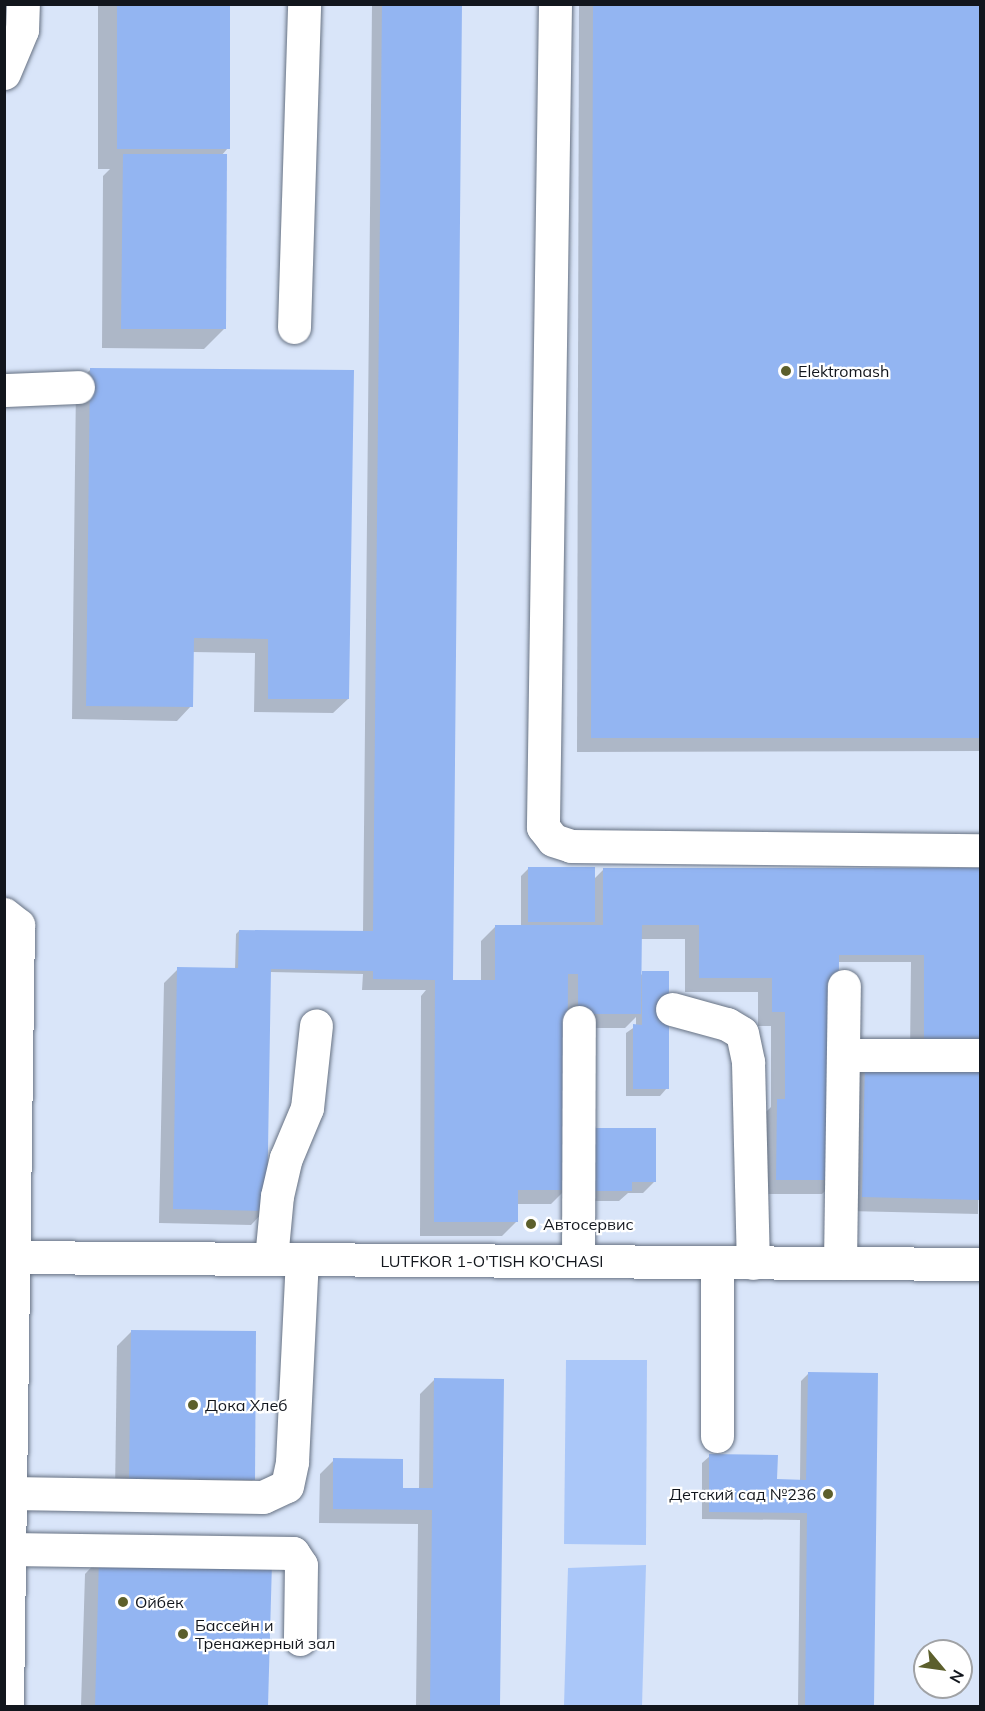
<!DOCTYPE html>
<meta charset="utf-8">
<style>
body{margin:0}
#map{position:relative;width:985px;height:1711px;overflow:hidden;background:#d9e5f9;font-family:Mulish,sans-serif}
div>[style]{position:absolute}
.green>*{inset:0;background:#aac7f9}
.shadow>*{inset:0;background:#0003}
.building>*{inset:0;background:#93b5f2}
.roads{filter:drop-shadow(0 0 2px #667182) drop-shadow(0 0 2px #667182)}
.minor>*{height:33px;margin:-16.5px;padding:0 16.5px;transform-origin:16.5px;border-radius:16.5px;background:#fff}
.dots>*{width:16px;height:16px;translate:-50% -50%;box-sizing:border-box;border:3px solid #fff;border-radius:50%}
span{translate:-50% -50%;white-space:nowrap;text-align:center;line-height:1.15;-webkit-text-stroke:4.5px #fff;paint-order:stroke}
.poi-label{font-size:16px;color:#12161d}
.left{translate:0 -50%;text-align:left}
.right{translate:-100% -50%;text-align:right}
.street-label{font-size:16px;color:#12161d}
.frame{position:absolute;inset:0;border:6px solid #12161d;pointer-events:none}
.north{position:absolute;left:913px;top:1639px;width:60px;height:60px;box-sizing:border-box;background:#fff;border:2px solid #a0a2a5;border-radius:50%;rotate:119deg;font-size:16px;font-weight:700;line-height:24px;text-align:center;color:#12161d}
.north::after{content:'';display:block;margin:auto;width:21px;height:27px;background:#5c5f2c;clip-path:polygon(50% 0,100% 100%,50% 72%,0 100%)}
</style>
<div id="map">
<div class="green">
<div style="clip-path:polygon(566px 1360px,647px 1360px,646px 1545px,564px 1544px)"></div>
<div style="clip-path:polygon(646px 1565px,642px 1706px,564px 1706px,568px 1568px)"></div>
</div>
<div class="shadow">
<div style="clip-path:polygon(98px 4px,228px 4px,228px 148px,221px 156px,224px 329px,204px 349px,102px 348px,103px 176px,110px 169px,98px 169px)"></div>
<div style="clip-path:polygon(372px 4px,460px 4px,451px 981px,481px 981px,481px 941px,495px 927px,521px 927px,521px 876px,528px 869px,593px 880px,604px 869px,980px 869px,980px 1053px,910px 1053px,911px 962px,838px 962px,837px 1180px,822px 1194px,763px 1194px,763px 1115px,771px 1107px,771px 1026px,758px 1026px,758px 992px,685px 992px,685px 939px,640px 939px,640px 976px,643px 973px,667px 1088px,660px 1096px,626px 1096px,626px 1033px,636px 1026px,636px 1017px,625px 1028px,566px 1028px,566px 1189px,551px 1204px,517px 1204px,517px 1221px,502px 1236px,420px 1236px,421px 996px,426px 990px,362px 990px,363px 974px,270px 972px,265px 1210px,251px 1225px,159px 1223px,164px 983px,178px 969px,235px 970px,236px 934px,239px 931px,363px 932px)"></div>
<div style="clip-path:polygon(579px 4px,980px 4px,980px 751px,577px 752px)"></div>
<div style="clip-path:polygon(91px 369px,348px 699px,333px 713px,254px 712px,255px 653px,192px 652px,191px 706px,177px 721px,72px 719px,76px 384px)"></div>
<div style="clip-path:polygon(866px 1063px,980px 1065px,978px 1214px,848px 1211px,851px 1078px)"></div>
<div style="clip-path:polygon(654px 1129px,654px 1182px,643px 1193px,628px 1193px,619px 1201px,575px 1201px)"></div>
<div style="clip-path:polygon(131px 1332px,254px 1479px,239px 1494px,115px 1493px,117px 1346px)"></div>
<div style="clip-path:polygon(808px 1374px,877px 1374px,873px 1706px,798px 1706px,800px 1520px,702px 1519px,702px 1463px,710px 1456px,776px 1481px,800px 1481px,801px 1381px)"></div>
<div style="clip-path:polygon(435px 1379px,502px 1380px,499px 1706px,416px 1706px,418px 1524px,319px 1523px,320px 1474px,334px 1460px,402px 1490px,419px 1490px,420px 1394px)"></div>
<div style="clip-path:polygon(99px 1559px,270px 1563px,267px 1706px,81px 1706px,85px 1574px)"></div>
</div>
<div class="building">
<div style="clip-path:polygon(117px 4px,230px 4px,230px 149px,117px 149px)"></div>
<div style="clip-path:polygon(382px 4px,462px 4px,453px 980px,495px 980px,495px 925px,603px 925px,603px 868px,980px 868px,980px 1039px,924px 1039px,924px 955px,839px 955px,838px 1180px,776px 1180px,777px 1099px,785px 1099px,785px 1012px,772px 1012px,772px 978px,699px 978px,699px 925px,642px 925px,641px 1014px,578px 1014px,578px 974px,568px 974px,567px 1190px,518px 1190px,518px 1222px,434px 1222px,435px 980px,373px 979px,373px 971px,271px 969px,267px 1211px,173px 1209px,177px 967px,238px 968px,239px 930px,373px 931px)"></div>
<div style="clip-path:polygon(593px 4px,980px 4px,980px 738px,591px 738px)"></div>
<div style="clip-path:polygon(123px 154px,227px 154px,226px 329px,121px 329px)"></div>
<div style="clip-path:polygon(90px 368px,354px 370px,349px 699px,268px 699px,268px 639px,194px 638px,193px 707px,86px 706px)"></div>
<div style="clip-path:polygon(528px 867px,595px 867px,595px 922px,528px 922px)"></div>
<div style="clip-path:polygon(642px 971px,669px 971px,669px 1089px,633px 1089px,633px 1024px,642px 1025px)"></div>
<div style="clip-path:polygon(865px 1062px,980px 1064px,980px 1200px,862px 1197px)"></div>
<div style="clip-path:polygon(586px 1128px,656px 1128px,656px 1182px,632px 1182px,632px 1191px,586px 1191px)"></div>
<div style="clip-path:polygon(131px 1330px,256px 1331px,255px 1480px,129px 1479px)"></div>
<div style="clip-path:polygon(808px 1372px,878px 1373px,874px 1706px,805px 1706px,807px 1513px,709px 1512px,709px 1454px,778px 1455px,777px 1479px,806px 1480px)"></div>
<div style="clip-path:polygon(434px 1378px,504px 1379px,500px 1706px,430px 1706px,432px 1510px,333px 1509px,333px 1458px,403px 1459px,403px 1488px,433px 1488px)"></div>
<div style="clip-path:polygon(99px 1558px,272px 1562px,268px 1706px,95px 1706px)"></div>
</div>
<div class="roads">
<div class="minor">
<div style="left:555px;top:4px;width:823px;rotate:90.84deg"></div>
<div style="left:543px;top:827px;width:16px;rotate:52deg"></div>
<div style="left:553px;top:840px;width:19px;rotate:18deg"></div>
<div style="left:571px;top:846px;width:409px;rotate:0.6deg"></div>
<div style="left:4px;top:73px;width:47px;rotate:-67.3deg"></div>
<div style="left:22px;top:30px;width:26px;rotate:-88deg"></div>
<div style="left:294px;top:327px;width:323px;rotate:-88.2deg"></div>
<div style="left:4px;top:390px;width:74px;rotate:-2.3deg"></div>
<div style="left:4px;top:914px;width:18px;rotate:38deg"></div>
<div style="left:18px;top:925px;width:781px;rotate:90.81deg"></div>
<div style="left:672px;top:1009px;width:57px;rotate:15.3deg"></div>
<div style="left:727px;top:1024px;width:17px;rotate:31deg"></div>
<div style="left:742px;top:1033px;width:30px;rotate:78deg"></div>
<div style="left:748px;top:1062px;width:201px;rotate:88.6deg"></div>
<div style="left:843px;top:1055px;width:137px"></div>
<div style="left:4px;top:1257px;width:976px;rotate:0.41deg"></div>
<div style="left:271px;top:1259px;width:63px;rotate:-84.6deg"></div>
<div style="left:277px;top:1196px;width:39px;rotate:-77deg"></div>
<div style="left:286px;top:1158px;width:54px;rotate:-67.2deg"></div>
<div style="left:307px;top:1108px;width:83px;rotate:-83.8deg"></div>
<div style="left:578px;top:1261px;width:239px;rotate:-89.8deg"></div>
<div style="left:717px;top:1262px;width:174px;rotate:90deg"></div>
<div style="left:840px;top:1263px;width:277px;rotate:-89.2deg"></div>
<div style="left:10px;top:1493px;width:253px;rotate:0.9deg"></div>
<div style="left:263px;top:1497px;width:26px;rotate:-25deg"></div>
<div style="left:287px;top:1486px;width:25px;rotate:-78deg"></div>
<div style="left:292px;top:1462px;width:203px;rotate:-87.2deg"></div>
<div style="left:9px;top:1549px;width:284px;rotate:0.8deg"></div>
<div style="left:293px;top:1553px;width:14px;rotate:56deg"></div>
<div style="left:301px;top:1565px;width:74px;rotate:90.8deg"></div>
</div>
</div>
<div class="dots">
<div style="left:786px;top:371px;background:#5c5f2c"></div>
<div style="left:531px;top:1224px;background:#5c5f2c"></div>
<div style="left:193px;top:1405px;background:#5c5f2c"></div>
<div style="left:828px;top:1494px;background:#5c5f2c"></div>
<div style="left:123px;top:1602px;background:#5c5f2c"></div>
<div style="left:183px;top:1634px;background:#5c5f2c"></div>
</div>
<div class="poi-label">
<span class="left" style="left:798px;top:371px">Elektromash</span>
<span class="left" style="left:543px;top:1224px">Автосервис</span>
<span class="left" style="left:205px;top:1405px">Дока Хлеб</span>
<span class="right" style="left:816px;top:1494px">Детский сад №236</span>
<span class="left" style="left:135px;top:1602px">Ойбек</span>
<span class="left" style="left:195px;top:1634px">Бассейн и<br>Тренажерный зал</span>
</div>
<div class="street-label">
<span style="left:492px;top:1261px">LUTFKOR 1-O'TISH KO'CHASI</span>
</div>
<div class="frame"></div>
<div class="north">N</div>
</div>
